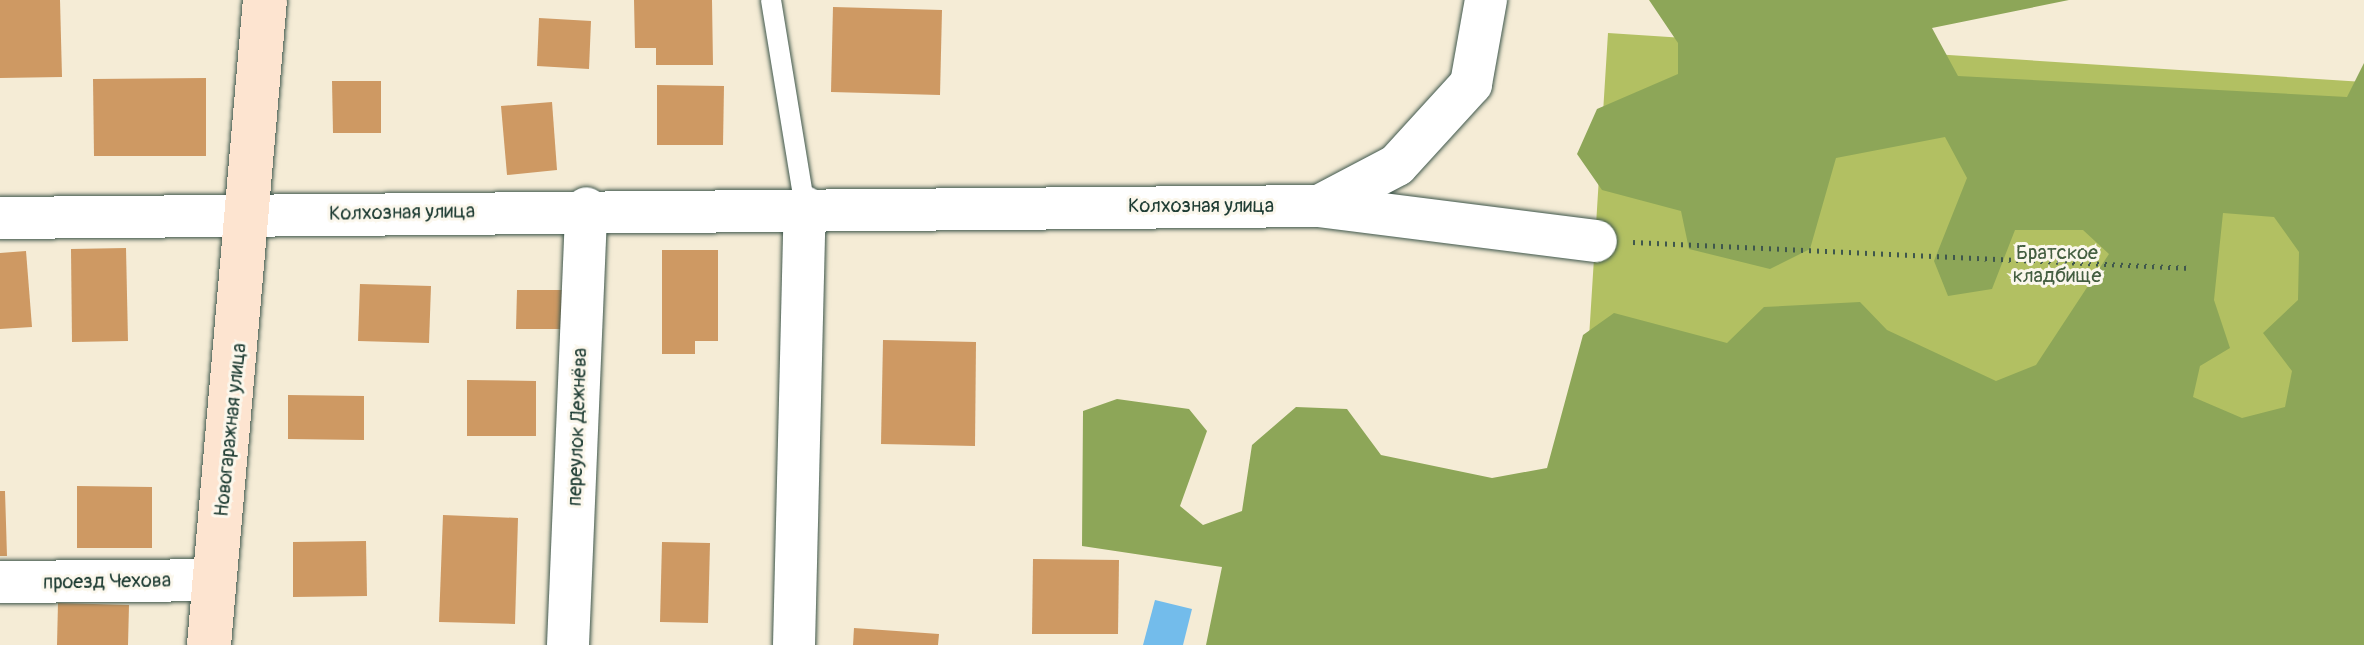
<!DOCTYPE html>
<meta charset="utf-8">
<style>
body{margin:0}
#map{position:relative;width:2364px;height:645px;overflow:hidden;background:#f5ecd6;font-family:Pangolin,sans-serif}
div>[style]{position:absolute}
.green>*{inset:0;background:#b2c062}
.forest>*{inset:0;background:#8da658}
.water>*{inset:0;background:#73bceb}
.building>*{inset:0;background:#ce9963}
.path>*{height:5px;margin-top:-2.5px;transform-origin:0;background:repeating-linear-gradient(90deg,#3f574c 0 2px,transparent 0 8px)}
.roads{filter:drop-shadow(0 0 2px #3f574c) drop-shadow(0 0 2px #3f574c)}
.lane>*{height:20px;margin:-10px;padding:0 10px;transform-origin:10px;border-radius:10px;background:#fff}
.street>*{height:42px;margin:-21px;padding:0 21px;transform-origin:21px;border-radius:21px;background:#fff}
.secondary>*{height:44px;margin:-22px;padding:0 22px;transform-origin:22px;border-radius:22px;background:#fde4d0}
span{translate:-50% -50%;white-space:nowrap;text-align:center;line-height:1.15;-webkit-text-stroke:6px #fbf7ec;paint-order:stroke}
.street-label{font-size:20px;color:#1f3d34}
.park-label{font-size:20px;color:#445e40}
</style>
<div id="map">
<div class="green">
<div style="clip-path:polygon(1608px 33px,2364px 82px,2364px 485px,1583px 434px)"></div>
</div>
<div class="forest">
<div style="clip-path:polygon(evenodd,1649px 0,2069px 0,1932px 28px,1958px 76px,2347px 97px,2364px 63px,2364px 645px,1206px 645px,1222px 567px,1082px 546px,1083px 411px,1117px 399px,1189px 409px,1207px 431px,1180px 506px,1203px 525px,1242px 511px,1252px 445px,1296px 407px,1347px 409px,1381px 455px,1492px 478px,1547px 468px,1583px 335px,1614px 313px,1727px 343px,1764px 307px,1860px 302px,1887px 330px,1996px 381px,2036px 365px,2109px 254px,2083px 230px,2015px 230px,1992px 289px,1948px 296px,1934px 261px,1967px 178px,1945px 137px,1836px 158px,1810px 249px,1770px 269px,1689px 249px,1681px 211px,1602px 190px,1577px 154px,1597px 109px,1678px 74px,1678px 43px,1649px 0,2223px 213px,2274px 217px,2299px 252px,2298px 300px,2263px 333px,2292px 371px,2285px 407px,2242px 418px,2193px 397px,2200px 366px,2230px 348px,2214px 300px,2223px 213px)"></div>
</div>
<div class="water">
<div style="clip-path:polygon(1155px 600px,1192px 609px,1183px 645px,1143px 645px)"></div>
</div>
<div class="building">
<div style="clip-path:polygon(0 0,60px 0,62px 77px,0 78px)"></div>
<div style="clip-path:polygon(634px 0,712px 0,713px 65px,656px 65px,656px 48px,635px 48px)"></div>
<div style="clip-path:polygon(833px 7px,942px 10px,940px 95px,831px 92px)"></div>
<div style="clip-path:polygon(539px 18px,591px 21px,589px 69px,537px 66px)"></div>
<div style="clip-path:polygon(206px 78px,206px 156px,94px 156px,93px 79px)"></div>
<div style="clip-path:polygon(332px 81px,381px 81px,381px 133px,333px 133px)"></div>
<div style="clip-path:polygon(657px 85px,724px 86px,723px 145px,657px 145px)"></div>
<div style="clip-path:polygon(552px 102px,557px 170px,507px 175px,501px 106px)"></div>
<div style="clip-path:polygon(126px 248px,128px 341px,72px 342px,71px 249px)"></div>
<div style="clip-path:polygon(662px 250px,718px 250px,718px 341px,695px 341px,695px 354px,662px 354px)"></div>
<div style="clip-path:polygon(26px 251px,32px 327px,0 329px,0 253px)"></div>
<div style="clip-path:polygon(360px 284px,431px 286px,429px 343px,358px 341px)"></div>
<div style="clip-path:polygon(517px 290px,565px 290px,565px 329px,516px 329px)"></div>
<div style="clip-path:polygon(883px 340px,976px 342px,975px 446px,881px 444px)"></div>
<div style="clip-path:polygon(467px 380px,536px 381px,536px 436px,467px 436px)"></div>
<div style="clip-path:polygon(288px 395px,364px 396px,364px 440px,288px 439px)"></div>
<div style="clip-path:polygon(77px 486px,152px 487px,152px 548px,77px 548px)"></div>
<div style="clip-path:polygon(0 491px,5px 491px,7px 556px,0 556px)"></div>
<div style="clip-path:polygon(443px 515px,518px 518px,515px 624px,439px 622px)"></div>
<div style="clip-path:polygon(366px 541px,367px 596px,293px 597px,293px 542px)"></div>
<div style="clip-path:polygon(662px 542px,710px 543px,708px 623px,660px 622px)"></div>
<div style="clip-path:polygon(1033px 559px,1119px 560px,1118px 634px,1032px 634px)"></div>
<div style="clip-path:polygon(58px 603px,129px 605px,128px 645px,57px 645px)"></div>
<div style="clip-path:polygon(854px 628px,939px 634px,938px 645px,853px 645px)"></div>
</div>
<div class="path">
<div style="left:1633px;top:242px;width:558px;rotate:2.67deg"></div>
</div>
<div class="roads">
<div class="lane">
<div style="left:771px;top:0;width:210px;rotate:80.7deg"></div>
</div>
<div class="street">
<div style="left:1319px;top:206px;width:88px;rotate:-27.7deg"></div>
<div style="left:1397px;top:165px;width:110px;rotate:-47.6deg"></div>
<div style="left:1471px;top:84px;width:85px;rotate:-79.9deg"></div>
<div style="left:0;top:218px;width:1319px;rotate:-0.52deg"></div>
<div style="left:1319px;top:206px;width:279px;rotate:7.2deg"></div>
<div style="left:0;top:582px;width:214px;rotate:-0.5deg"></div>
<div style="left:568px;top:645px;width:437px;rotate:-87.6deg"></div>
<div style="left:794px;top:645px;width:438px;rotate:-88.6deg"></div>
</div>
<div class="secondary">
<div style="left:209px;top:645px;width:647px;rotate:-85.04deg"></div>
</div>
</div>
<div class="street-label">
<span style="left:1201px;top:205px">Колхозная улица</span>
<span style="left:402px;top:212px;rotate:-1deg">Колхозная улица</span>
<span style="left:577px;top:427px;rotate:-88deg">переулок Дежнёва</span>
<span style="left:230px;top:430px;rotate:-84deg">Новогаражная улица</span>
<span style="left:107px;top:581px;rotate:-1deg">проезд Чехова</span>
</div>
<div class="park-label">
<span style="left:2057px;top:264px">Братское<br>кладбище</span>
</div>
</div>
